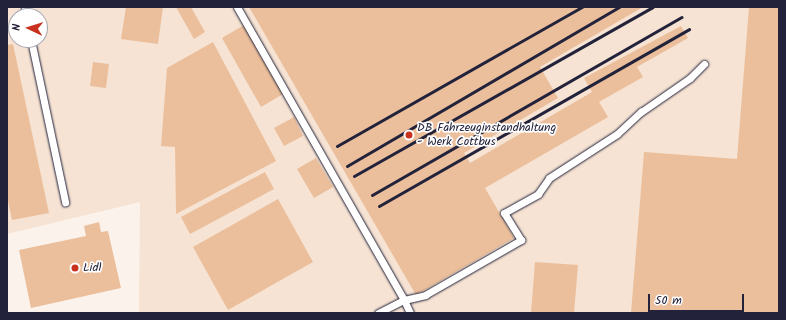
<!DOCTYPE html>
<style>
body{margin:0}
#map{position:relative;width:786px;height:320px;overflow:hidden;background:#fbf2eb;font-family:Kalam,sans-serif}
div>[style]{position:absolute}
.built>*{inset:0;background:#f6e3d3}
.building>*{inset:0;background:#ebbf9b}
.path>*{height:2.5px;margin-top:-1.25px;transform-origin:0;background:repeating-linear-gradient(90deg,#22223b 0 1px,transparent 0 4px)}
.roads{filter:drop-shadow(0 0 1px #22223b) drop-shadow(0 0 1px #22223b)}
.service>*{height:7px;margin:-3.5px;padding:0 3.5px;transform-origin:3.5px;border-radius:3.5px;background:#fff}
.rail>*{height:3px;margin:-1.5px;padding:0 1.5px;transform-origin:1.5px;border-radius:1.5px;background:#22223b}
.dots>*{width:11px;height:11px;translate:-50% -50%;box-sizing:border-box;border:2px solid #fff;border-radius:50%}
span{translate:-50% -50%;white-space:nowrap;text-align:center;line-height:1.15;-webkit-text-stroke:3.5px #fff;paint-order:stroke}
.poi-label{font-size:12px;color:#22223b}
.left{translate:0 -50%;text-align:left}
.frame{position:absolute;inset:0;border:8px solid #22223b;pointer-events:none}
.north{position:absolute;left:8px;top:8px;width:40px;height:40px;box-sizing:border-box;background:#fff;border:1px solid #a7a7b1;border-radius:50%;rotate:274deg;font-size:11px;font-weight:700;line-height:16px;text-align:center;color:#22223b}
.north::after{content:'';display:block;margin:auto;width:14px;height:18px;background:#c8321e;clip-path:polygon(50% 0,100% 100%,50% 72%,0 100%)}
.scale{position:absolute;left:648px;top:294px;width:96px;height:18px;box-sizing:border-box;border:2px solid #22223b;border-top:0;padding-left:5px;font-size:12px;line-height:14px;white-space:nowrap;color:#22223b;-webkit-text-stroke:3px #fff;paint-order:stroke}
</style>
<div id="map">
<div class="built">
<div style="clip-path:polygon(evenodd,7px 7px,779px 7px,779px 313px,139px 313px,140px 202px,7px 234px,7px 7px,16px 16px,40px 16px,40px 40px,16px 40px,16px 16px)"></div>
</div>
<div class="building">
<div style="clip-path:polygon(126px 7px,163px 7px,158px 44px,121px 39px)"></div>
<div style="clip-path:polygon(176px 7px,191px 7px,205px 32px,194px 39px)"></div>
<div style="clip-path:polygon(249px 7px,643px 7px,540px 67px,558px 98px,464px 153px,470px 163px,592px 92px,584px 78px,681px 26px,688px 38px,637px 67px,643px 77px,599px 102px,608px 117px,485px 188px,514px 238px,416px 295px)"></div>
<div style="clip-path:polygon(749px 7px,779px 7px,779px 313px,631px 313px,644px 152px,737px 159px)"></div>
<div style="clip-path:polygon(244px 25px,283px 94px,261px 107px,222px 38px)"></div>
<div style="clip-path:polygon(213px 42px,276px 161px,176px 214px,175px 147px,161px 146px,167px 68px)"></div>
<div style="clip-path:polygon(13px 44px,49px 213px,12px 220px,7px 196px,7px 45px)"></div>
<div style="clip-path:polygon(93px 62px,109px 64px,106px 88px,90px 86px)"></div>
<div style="clip-path:polygon(294px 117px,303px 136px,284px 146px,274px 128px)"></div>
<div style="clip-path:polygon(316px 158px,333px 187px,314px 198px,297px 169px)"></div>
<div style="clip-path:polygon(265px 172px,274px 189px,190px 234px,181px 217px)"></div>
<div style="clip-path:polygon(278px 199px,313px 262px,228px 310px,193px 247px)"></div>
<div style="clip-path:polygon(99px 222px,101px 232px,108px 231px,121px 288px,31px 308px,19px 250px,86px 236px,84px 226px)"></div>
<div style="clip-path:polygon(535px 262px,578px 265px,574px 313px,531px 313px)"></div>
</div>
<div class="path">
<div style="left:18px;top:313px;width:3px"></div>
</div>
<div class="roads">
<div class="service">
<div style="left:25px;top:7px;width:9px;rotate:84deg"></div>
<div style="left:237px;top:7px;width:337px;rotate:60.3deg"></div>
<div style="left:404px;top:300px;width:14px;rotate:65deg"></div>
<div style="left:31px;top:40px;width:166px;rotate:78.1deg"></div>
<div style="left:378px;top:313px;width:29px;rotate:-27deg"></div>
<div style="left:404px;top:300px;width:22px;rotate:-13deg"></div>
<div style="left:425px;top:295px;width:111px;rotate:-29.8deg"></div>
<div style="left:521px;top:240px;width:32px;rotate:-122deg"></div>
<div style="left:504px;top:213px;width:39px;rotate:-29deg"></div>
<div style="left:538px;top:194px;width:19px;rotate:-55deg"></div>
<div style="left:549px;top:178px;width:81px;rotate:-32.9deg"></div>
<div style="left:617px;top:134px;width:33px;rotate:-43deg"></div>
<div style="left:641px;top:112px;width:60px;rotate:-34.8deg"></div>
<div style="left:690px;top:78px;width:20px;rotate:-45deg"></div>
</div>
</div>
<div class="rail">
<div style="left:337px;top:146px;width:282px;rotate:-29.6deg"></div>
<div style="left:347px;top:166px;width:315px;rotate:-30.3deg"></div>
<div style="left:354px;top:176px;width:343px;rotate:-29.5deg"></div>
<div style="left:372px;top:195px;width:357px;rotate:-29.9deg"></div>
<div style="left:379px;top:206px;width:357px;rotate:-29.7deg"></div>
</div>
<div class="dots">
<div style="left:409px;top:135px;background:#c8321e"></div>
<div style="left:75px;top:268px;background:#c8321e"></div>
</div>
<div class="poi-label">
<span class="left" style="left:417px;top:135px">DB Fahrzeuginstandhaltung<br>- Werk Cottbus</span>
<span class="left" style="left:83px;top:268px">Lidl</span>
</div>
<div class="frame"></div>
<div class="north">N</div>
<div class="scale">50 m</div>
</div>
